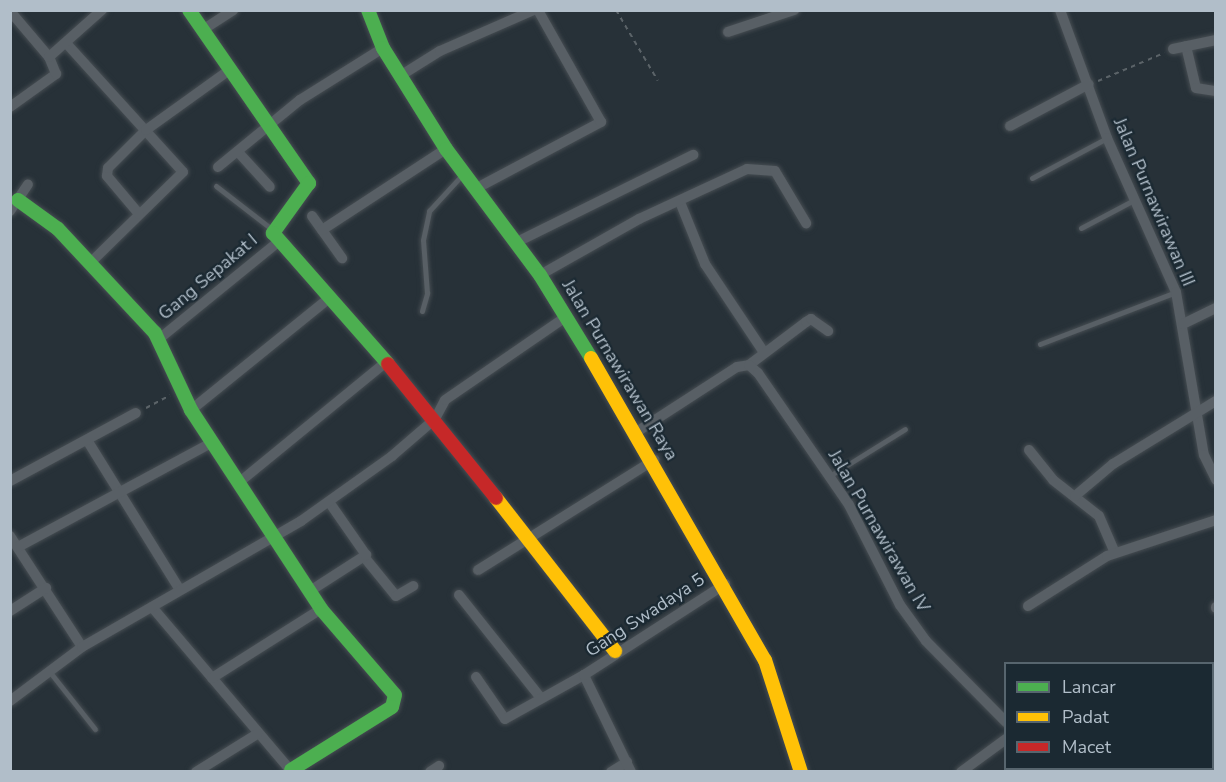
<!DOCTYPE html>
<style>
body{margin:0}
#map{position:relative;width:1226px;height:782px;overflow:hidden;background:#273138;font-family:"Nunito Sans",sans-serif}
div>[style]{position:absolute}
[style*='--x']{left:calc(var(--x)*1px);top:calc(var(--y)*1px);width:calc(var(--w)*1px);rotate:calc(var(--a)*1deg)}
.path>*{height:2px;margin-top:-1px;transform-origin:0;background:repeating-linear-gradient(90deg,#5b6368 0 4.5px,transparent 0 9px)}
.roads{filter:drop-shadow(0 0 2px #464d52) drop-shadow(0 0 2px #464d52)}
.lane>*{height:5px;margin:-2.5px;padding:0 2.5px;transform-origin:2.5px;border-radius:2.5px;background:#585f65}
.street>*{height:10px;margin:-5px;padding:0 5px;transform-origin:5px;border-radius:5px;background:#585f65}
.fast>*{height:14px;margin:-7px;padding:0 7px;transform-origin:7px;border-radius:7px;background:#4caf50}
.slow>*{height:14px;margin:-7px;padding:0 7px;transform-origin:7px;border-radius:7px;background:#ffc107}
.jam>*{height:14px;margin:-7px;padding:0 7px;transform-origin:7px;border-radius:7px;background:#c62828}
span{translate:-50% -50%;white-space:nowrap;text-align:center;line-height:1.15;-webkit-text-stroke:4.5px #1b2932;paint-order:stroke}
.street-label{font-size:18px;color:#b1bec9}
.frame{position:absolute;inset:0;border:12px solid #b1bec9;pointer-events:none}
.legend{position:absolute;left:1004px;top:662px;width:210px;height:108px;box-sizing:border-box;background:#1b2932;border:2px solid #57656e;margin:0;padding:8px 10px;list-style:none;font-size:18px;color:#b1bec9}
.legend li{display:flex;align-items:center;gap:12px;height:30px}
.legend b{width:30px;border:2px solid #57656e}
</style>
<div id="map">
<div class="path">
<div style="--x:616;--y:10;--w:82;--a:59.4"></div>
<div style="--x:1098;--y:81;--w:72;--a:-23"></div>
<div style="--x:146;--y:408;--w:27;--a:-28"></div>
</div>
<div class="roads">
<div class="lane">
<div style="--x:1032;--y:178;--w:85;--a:-28.1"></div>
<div style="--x:216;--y:186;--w:67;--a:37.7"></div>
<div style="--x:1081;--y:228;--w:62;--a:-27.8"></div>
<div style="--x:422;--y:311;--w:19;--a:-74"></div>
<div style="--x:427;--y:293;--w:53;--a:-94.3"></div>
<div style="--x:423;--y:240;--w:30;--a:-78"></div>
<div style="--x:429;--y:211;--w:49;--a:-47.5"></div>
<div style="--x:1040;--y:344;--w:146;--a:-20.9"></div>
<div style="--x:831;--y:475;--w:87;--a:-31.9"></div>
<div style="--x:49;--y:671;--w:74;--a:51.6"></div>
</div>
<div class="street">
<div style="--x:1060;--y:10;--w:136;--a:69.8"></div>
<div style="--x:1107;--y:138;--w:169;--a:65.9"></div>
<div style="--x:1176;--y:292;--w:165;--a:80.3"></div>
<div style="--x:1204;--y:455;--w:28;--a:64"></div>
<div style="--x:10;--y:11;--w:60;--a:49.7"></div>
<div style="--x:204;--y:29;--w:35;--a:-33"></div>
<div style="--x:728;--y:32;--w:70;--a:-18.4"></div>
<div style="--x:66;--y:43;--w:174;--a:47.8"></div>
<div style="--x:183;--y:172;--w:130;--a:135.6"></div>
<div style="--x:1186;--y:46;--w:43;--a:76.6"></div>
<div style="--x:1196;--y:88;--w:20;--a:9"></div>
<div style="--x:1173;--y:49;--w:44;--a:-11.8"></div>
<div style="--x:400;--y:76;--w:47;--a:-32"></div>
<div style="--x:440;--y:51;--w:103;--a:-23.6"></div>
<div style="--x:10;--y:107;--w:57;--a:-35.7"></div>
<div style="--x:56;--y:74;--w:18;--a:-112"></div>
<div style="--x:49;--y:57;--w:71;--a:-41.6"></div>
<div style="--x:1010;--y:126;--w:89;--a:-28"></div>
<div style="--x:238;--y:152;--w:47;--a:47.6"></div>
<div style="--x:218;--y:167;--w:106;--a:-39.3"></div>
<div style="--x:300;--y:100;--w:98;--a:-32.1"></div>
<div style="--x:475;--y:189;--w:143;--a:-28"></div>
<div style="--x:601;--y:122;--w:129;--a:-119.4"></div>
<div style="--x:680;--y:202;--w:67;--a:68"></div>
<div style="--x:705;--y:264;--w:105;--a:56.3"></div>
<div style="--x:10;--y:211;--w:32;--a:-56"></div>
<div style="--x:139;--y:214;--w:50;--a:-130.1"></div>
<div style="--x:107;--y:176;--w:8;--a:-83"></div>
<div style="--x:108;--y:168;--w:54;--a:-45"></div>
<div style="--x:146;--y:130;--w:101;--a:-35.7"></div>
<div style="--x:312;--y:216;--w:52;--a:54.5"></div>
<div style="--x:322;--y:230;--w:148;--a:-33.2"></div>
<div style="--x:515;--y:243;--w:199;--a:-26.3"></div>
<div style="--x:540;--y:275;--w:114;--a:-29.5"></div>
<div style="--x:639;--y:219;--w:119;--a:-24.8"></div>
<div style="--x:747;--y:169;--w:28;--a:4"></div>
<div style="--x:775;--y:171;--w:61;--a:59.2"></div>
<div style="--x:1183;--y:324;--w:37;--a:-26"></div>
<div style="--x:159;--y:339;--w:155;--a:-39.2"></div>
<div style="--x:749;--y:365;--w:71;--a:-37"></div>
<div style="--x:806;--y:322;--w:6;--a:-31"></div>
<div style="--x:811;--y:319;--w:21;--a:35"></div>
<div style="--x:191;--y:410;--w:176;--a:-39"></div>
<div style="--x:638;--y:431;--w:118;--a:-32.9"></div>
<div style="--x:737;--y:367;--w:12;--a:-9"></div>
<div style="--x:749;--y:365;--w:12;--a:42"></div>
<div style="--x:758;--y:373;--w:160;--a:55.4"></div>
<div style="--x:849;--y:505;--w:112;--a:63"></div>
<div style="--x:900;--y:605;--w:44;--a:54.2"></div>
<div style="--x:926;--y:641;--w:114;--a:45.4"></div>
<div style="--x:87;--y:440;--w:176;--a:58.2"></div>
<div style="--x:1029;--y:450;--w:38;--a:51"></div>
<div style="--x:1053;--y:480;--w:58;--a:38"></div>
<div style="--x:1099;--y:516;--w:40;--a:66.6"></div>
<div style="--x:242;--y:480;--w:186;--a:-39.3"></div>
<div style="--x:10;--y:481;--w:143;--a:-28.4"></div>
<div style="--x:1075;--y:496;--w:50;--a:-40.1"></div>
<div style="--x:1113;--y:464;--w:121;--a:-31.5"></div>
<div style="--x:10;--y:536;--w:132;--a:57"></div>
<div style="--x:18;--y:547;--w:219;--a:-28.3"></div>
<div style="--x:365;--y:558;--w:49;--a:50.8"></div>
<div style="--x:396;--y:596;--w:20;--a:-30"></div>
<div style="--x:478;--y:570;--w:208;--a:-32"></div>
<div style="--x:310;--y:591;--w:67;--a:-32.7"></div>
<div style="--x:366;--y:555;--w:65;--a:-124.9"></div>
<div style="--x:459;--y:595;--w:132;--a:51.5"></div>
<div style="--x:1028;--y:606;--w:93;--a:-32.3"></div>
<div style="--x:1107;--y:556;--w:115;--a:-18.3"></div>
<div style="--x:152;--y:607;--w:216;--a:49.7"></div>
<div style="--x:1216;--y:607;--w:1;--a:90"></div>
<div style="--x:10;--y:611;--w:43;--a:-32.6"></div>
<div style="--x:476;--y:677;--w:51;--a:55.4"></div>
<div style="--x:505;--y:719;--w:90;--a:-29.1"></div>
<div style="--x:212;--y:678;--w:129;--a:-32.3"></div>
<div style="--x:10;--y:701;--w:90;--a:-36.9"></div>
<div style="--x:82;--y:647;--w:253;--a:-29.9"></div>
<div style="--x:301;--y:521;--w:112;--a:-35.5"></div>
<div style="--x:392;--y:456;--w:57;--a:-40.7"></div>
<div style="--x:435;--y:419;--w:21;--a:-62"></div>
<div style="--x:445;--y:400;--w:148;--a:-34.5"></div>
<div style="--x:1054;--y:768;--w:5;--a:53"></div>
<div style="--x:1165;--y:768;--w:4;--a:63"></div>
<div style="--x:196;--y:772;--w:72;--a:-31.9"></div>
<div style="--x:430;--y:772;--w:11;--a:-34"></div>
<div style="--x:611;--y:772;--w:19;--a:-32"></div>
<div style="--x:631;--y:772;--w:108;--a:-115.9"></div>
<div style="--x:584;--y:675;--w:168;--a:-32.8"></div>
<div style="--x:961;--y:772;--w:56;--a:-36.3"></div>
<div style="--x:1085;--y:772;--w:8;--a:-30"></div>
</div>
<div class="fast">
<div style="--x:189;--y:10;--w:211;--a:55.3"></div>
<div style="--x:309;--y:183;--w:62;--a:125.8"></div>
<div style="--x:273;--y:233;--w:174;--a:48.7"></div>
<div style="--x:368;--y:10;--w:41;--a:68.5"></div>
<div style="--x:383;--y:48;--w:119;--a:58"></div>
<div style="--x:446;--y:149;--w:157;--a:53.3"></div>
<div style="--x:540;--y:275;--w:97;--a:58.4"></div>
<div style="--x:18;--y:200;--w:49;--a:35.9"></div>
<div style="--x:58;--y:229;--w:142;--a:47"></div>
<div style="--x:155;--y:333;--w:85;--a:64.9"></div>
<div style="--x:191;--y:410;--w:238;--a:56.8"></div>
<div style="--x:321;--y:609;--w:113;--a:49.3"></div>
<div style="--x:395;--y:695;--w:12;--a:104"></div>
<div style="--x:392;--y:707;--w:119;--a:148"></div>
</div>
<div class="slow">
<div style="--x:591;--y:358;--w:349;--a:60.1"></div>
<div style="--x:765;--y:660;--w:118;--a:72.2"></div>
<div style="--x:496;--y:498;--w:194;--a:52.1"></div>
</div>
<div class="jam">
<div style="--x:388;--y:364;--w:172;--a:51.1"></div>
</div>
</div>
<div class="street-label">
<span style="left:1154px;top:202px;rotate:67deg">Jalan Purnawirawan III</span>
<span style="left:208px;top:277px;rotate:-40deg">Gang Sepakat I</span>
<span style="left:620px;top:370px;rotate:59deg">Jalan Purnawirawan Raya</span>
<span style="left:879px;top:531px;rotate:60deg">Jalan Purnawirawan IV</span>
<span style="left:645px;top:615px;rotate:-33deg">Gang Swadaya 5</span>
</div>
<div class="frame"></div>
<ul class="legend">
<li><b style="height:8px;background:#4caf50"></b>Lancar</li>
<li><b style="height:8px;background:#ffc107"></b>Padat</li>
<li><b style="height:8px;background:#c62828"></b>Macet</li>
</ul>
</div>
